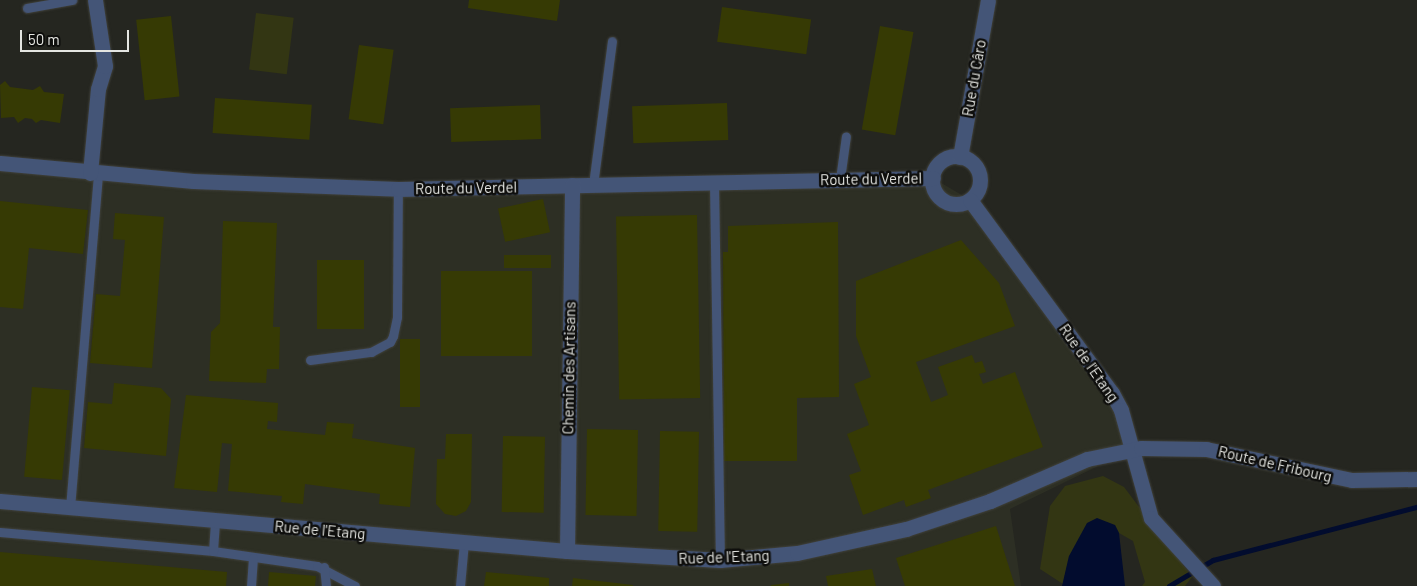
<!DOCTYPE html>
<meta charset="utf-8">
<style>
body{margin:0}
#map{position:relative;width:1417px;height:586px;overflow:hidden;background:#252620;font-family:Barlow,sans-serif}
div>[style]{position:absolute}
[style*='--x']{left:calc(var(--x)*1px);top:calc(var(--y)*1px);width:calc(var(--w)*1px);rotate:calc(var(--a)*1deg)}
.built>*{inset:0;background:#2d2f24}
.green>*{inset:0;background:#333613;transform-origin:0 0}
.water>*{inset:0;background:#020c2e}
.stream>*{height:4.5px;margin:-2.25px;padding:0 2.25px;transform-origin:2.25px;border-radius:2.25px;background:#020c2e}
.building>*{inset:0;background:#363a04;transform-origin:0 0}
.roads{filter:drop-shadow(0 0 1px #40413b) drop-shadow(0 0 1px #40413b)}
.service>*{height:9px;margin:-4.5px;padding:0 4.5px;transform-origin:4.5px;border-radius:4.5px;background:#457}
.minor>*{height:15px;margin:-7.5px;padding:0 7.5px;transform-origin:7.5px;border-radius:7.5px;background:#457}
.minor>.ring{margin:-7.5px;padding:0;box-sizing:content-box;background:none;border:15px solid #457;border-radius:50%}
span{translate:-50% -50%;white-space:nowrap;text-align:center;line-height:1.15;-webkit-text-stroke:5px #0e0e0c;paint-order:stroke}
.street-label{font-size:15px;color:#e4e5e1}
.scale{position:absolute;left:20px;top:30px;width:109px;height:22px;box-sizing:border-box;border:2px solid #e4e5e1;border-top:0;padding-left:6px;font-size:15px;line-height:18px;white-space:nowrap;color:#e4e5e1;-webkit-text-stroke:4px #0e0e0c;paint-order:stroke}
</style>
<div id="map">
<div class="built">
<div style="clip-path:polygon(0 163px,218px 183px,933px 178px,970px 200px,1100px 376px,1133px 449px,1010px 509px,1021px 586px,0 586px)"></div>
</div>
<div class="green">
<div style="left:256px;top:13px;width:38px;height:57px;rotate:7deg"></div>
<div style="clip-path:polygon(1103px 476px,1124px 487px,1192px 577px,1185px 586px,1142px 586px,1145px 582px,1133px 541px,1119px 533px,1115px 525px,1069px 556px,1063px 584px,1040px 569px,1050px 506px,1065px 486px)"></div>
</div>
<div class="water">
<div style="clip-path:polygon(1097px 518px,1115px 525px,1119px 533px,1125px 586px,1062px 586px,1069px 556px,1087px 523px)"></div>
</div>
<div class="stream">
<div style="--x:1169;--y:586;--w:51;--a:-30.6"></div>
<div style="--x:1213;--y:560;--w:211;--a:-14.6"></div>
</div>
<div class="building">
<div style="clip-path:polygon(469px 0,560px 0,557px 21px,468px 8px)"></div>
<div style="left:722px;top:7px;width:90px;height:35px;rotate:8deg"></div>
<div style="left:171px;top:16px;width:81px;height:35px;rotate:84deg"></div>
<div style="left:880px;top:26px;width:34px;height:105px;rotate:10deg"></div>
<div style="left:359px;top:45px;width:35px;height:75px;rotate:8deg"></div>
<div style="clip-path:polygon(5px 81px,10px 87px,33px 90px,40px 86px,44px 92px,64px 94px,60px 123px,41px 120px,36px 123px,32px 119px,25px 118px,18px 123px,14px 117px,1px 118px,0 85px)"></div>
<div style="left:215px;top:98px;width:97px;height:35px;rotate:4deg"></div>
<div style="left:727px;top:103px;width:37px;height:95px;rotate:88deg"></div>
<div style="left:540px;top:105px;width:34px;height:90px;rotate:88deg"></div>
<div style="left:543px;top:199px;width:34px;height:46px;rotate:78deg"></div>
<div style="clip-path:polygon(0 201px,88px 210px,83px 254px,29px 248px,23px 309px,0 307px)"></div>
<div style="clip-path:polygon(115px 213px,164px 217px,152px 368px,90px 363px,96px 294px,120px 296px,125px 240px,113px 239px)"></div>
<div style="left:697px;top:215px;width:183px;height:81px;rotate:89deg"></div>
<div style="clip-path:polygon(223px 221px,277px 223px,273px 327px,280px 327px,279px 369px,267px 369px,266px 383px,209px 381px,211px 332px,220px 323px)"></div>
<div style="clip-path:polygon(838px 222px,839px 397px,797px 398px,797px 461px,724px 461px,723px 252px,728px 252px,728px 226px)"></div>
<div style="clip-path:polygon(961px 240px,999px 283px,1015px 326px,916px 362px,931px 402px,948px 395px,938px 367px,972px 355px,975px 363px,982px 361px,986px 372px,979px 374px,983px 384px,1015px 372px,1043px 447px,928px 490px,931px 498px,906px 507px,904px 500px,863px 515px,849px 475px,861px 471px,847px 434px,869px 425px,854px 384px,871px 377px,856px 336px,856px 281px)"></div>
<div style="left:504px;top:255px;width:47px;height:13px"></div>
<div style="left:317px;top:260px;width:47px;height:69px"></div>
<div style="left:441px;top:271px;width:91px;height:85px"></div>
<div style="left:400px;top:339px;width:20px;height:68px"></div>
<div style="clip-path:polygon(114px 383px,161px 388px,171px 399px,166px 456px,84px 448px,88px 402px,112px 404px)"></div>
<div style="left:32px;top:387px;width:38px;height:90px;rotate:5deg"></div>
<div style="clip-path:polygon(186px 395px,278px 403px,277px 422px,268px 421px,267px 429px,325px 435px,327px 422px,354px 424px,352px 438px,415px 448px,410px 507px,379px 504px,380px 494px,305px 484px,303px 504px,281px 502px,282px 496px,228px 491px,232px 444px,222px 443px,217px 492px,174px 488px)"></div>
<div style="left:587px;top:429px;width:51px;height:86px;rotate:1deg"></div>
<div style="left:660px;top:431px;width:39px;height:100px;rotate:1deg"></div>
<div style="clip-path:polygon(446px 434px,472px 434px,471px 502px,466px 511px,456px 516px,445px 514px,436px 504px,437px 459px,445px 459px)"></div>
<div style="left:503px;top:436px;width:42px;height:76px;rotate:1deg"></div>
<div style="clip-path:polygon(996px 526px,1015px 586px,905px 586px,896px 558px)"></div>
<div style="clip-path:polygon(0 552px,227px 572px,226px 586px,0 586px)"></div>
<div style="clip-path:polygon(872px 569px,876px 586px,828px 586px,826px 576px)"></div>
<div style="clip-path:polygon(269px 572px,316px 576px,315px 586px,268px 586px)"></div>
<div style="clip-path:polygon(486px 572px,549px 578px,549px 586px,484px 586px)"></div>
<div style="clip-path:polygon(573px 578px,633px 585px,633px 586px,572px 586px)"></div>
<div style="clip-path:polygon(789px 583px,789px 586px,771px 586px,771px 585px)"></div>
</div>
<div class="roads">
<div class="service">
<div style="--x:27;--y:8;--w:46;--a:-10.1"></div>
<div style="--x:840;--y:179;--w:43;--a:-82.1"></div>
<div style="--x:714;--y:182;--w:378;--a:89.1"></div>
<div style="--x:593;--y:185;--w:145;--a:-82.5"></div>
<div style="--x:310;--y:360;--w:62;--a:-7.5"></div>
<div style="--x:371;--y:352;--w:21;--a:-28"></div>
<div style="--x:390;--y:342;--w:7;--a:-63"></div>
<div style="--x:393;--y:336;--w:19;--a:-78"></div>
<div style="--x:397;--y:317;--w:128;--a:-89.6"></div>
<div style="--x:70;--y:508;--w:335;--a:-85.2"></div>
<div style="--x:0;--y:532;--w:214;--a:5.1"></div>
<div style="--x:213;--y:551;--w:105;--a:8.2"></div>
<div style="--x:317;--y:566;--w:43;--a:27.8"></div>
<div style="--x:213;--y:551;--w:31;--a:-86"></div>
<div style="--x:324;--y:567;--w:19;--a:84"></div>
<div style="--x:251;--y:586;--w:28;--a:-86"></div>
<div style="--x:460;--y:586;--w:44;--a:-84.8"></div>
</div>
<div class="minor">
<div class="ring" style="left:932px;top:156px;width:33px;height:33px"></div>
<div style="--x:960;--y:157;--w:159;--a:-79.9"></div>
<div style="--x:0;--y:163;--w:194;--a:5.3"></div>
<div style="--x:193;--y:181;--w:205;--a:2.2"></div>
<div style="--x:398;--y:189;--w:535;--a:-1.18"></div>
<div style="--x:90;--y:173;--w:84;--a:-84.6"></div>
<div style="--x:98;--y:89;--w:24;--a:-73"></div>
<div style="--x:105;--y:66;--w:67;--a:-98.6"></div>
<div style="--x:970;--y:200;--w:240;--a:53.7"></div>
<div style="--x:1112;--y:393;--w:19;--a:62"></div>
<div style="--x:1121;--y:410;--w:112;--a:74.5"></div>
<div style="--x:1151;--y:518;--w:92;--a:47.6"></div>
<div style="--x:0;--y:501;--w:569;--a:5.04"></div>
<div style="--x:567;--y:551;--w:153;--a:3.4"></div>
<div style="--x:720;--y:560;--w:77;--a:-5.2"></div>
<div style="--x:797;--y:553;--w:112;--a:-12.4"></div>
<div style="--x:906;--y:529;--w:89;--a:-18.4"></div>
<div style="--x:990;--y:501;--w:106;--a:-23.4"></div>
<div style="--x:1087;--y:459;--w:55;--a:-11.5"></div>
<div style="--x:1141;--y:448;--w:65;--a:0.9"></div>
<div style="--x:1206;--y:449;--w:149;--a:12"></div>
<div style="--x:1352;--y:480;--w:65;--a:-0.9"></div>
<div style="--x:567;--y:551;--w:366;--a:-89.2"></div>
</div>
</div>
<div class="street-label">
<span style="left:974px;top:78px;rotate:-80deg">Rue du Câro</span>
<span style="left:871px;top:179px;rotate:-1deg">Route du Verdel</span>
<span style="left:466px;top:188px;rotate:-1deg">Route du Verdel</span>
<span style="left:1089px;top:363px;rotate:55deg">Rue de l'Etang</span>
<span style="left:569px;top:368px;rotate:-89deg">Chemin des Artisans</span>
<span style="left:1275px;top:464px;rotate:13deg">Route de Fribourg</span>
<span style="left:320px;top:530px;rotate:5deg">Rue de l'Etang</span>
<span style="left:724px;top:557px;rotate:-2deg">Rue de l'Etang</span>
</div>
<div class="scale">50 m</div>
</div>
